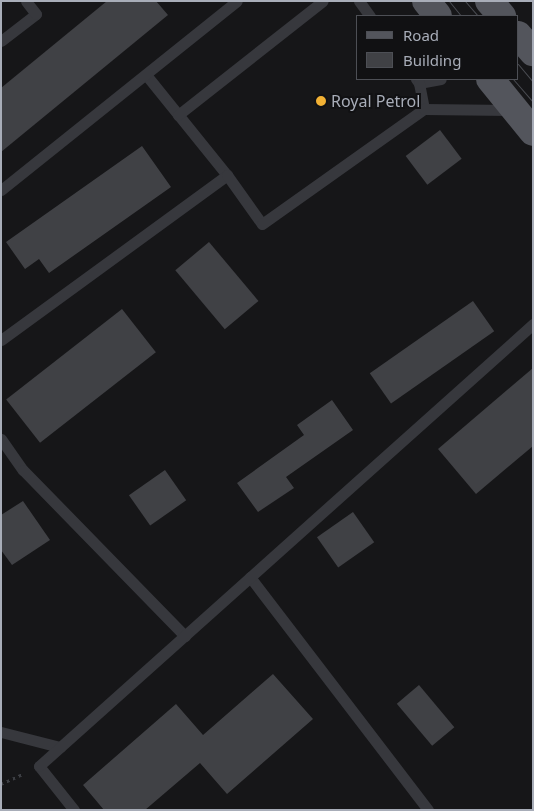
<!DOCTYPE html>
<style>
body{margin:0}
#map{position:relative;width:534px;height:811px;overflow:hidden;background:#161618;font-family:"Noto Sans",sans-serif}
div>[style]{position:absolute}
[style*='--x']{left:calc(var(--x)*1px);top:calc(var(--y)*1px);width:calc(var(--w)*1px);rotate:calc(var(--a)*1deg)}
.building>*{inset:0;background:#404145;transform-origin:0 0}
.path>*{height:3px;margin-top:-1.5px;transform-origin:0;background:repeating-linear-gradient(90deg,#3d3f44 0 2.5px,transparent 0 6.5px)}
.service>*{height:11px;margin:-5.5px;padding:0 5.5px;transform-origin:5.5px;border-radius:5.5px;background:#37383d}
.primary>*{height:28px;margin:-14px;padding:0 14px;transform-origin:14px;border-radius:14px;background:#53555c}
.tram>*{height:1px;margin:-0.5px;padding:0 0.5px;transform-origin:0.5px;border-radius:0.5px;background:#4a4c52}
.dots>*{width:14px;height:14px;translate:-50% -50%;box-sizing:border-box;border:2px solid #111113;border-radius:50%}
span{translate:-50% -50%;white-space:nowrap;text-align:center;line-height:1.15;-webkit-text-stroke:4px #111113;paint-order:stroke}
.poi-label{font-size:16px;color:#a8adb8}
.left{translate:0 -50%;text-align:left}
.frame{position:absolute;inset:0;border:2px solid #a8adb8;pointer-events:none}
.legend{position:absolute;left:356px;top:15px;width:162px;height:65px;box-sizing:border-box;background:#111113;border:1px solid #4d4f55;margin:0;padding:6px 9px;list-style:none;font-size:15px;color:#a8adb8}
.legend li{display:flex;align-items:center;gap:10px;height:25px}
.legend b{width:25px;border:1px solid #4d4f55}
</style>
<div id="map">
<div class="building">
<div style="clip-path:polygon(107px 1px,156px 1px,168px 15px,1px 152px,1px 88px)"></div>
<div style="left:440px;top:130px;width:36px;height:43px;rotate:53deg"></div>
<div style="clip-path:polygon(142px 146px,171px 187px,49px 273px,39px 259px,25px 269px,6px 242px)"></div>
<div style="left:209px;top:242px;width:77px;height:44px;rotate:50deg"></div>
<div style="left:473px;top:301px;width:37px;height:126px;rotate:55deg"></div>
<div style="left:122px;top:309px;width:55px;height:147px;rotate:52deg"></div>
<div style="clip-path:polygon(533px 368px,533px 446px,476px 494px,438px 449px)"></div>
<div style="clip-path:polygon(332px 400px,353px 430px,286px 477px,294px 488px,258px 512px,237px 483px,304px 435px,297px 425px)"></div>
<div style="left:165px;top:470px;width:37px;height:44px;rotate:55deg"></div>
<div style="clip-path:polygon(23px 501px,50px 540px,12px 565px,1px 550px,1px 515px)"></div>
<div style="left:353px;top:512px;width:37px;height:44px;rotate:55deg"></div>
<div style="clip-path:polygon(273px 674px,313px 719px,227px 794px,200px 763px,145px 810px,104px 810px,83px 785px,176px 704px,203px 735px)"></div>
<div style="left:419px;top:685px;width:55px;height:29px;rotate:50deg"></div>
</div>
<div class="path">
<div style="--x:1;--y:784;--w:23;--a:-25"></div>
</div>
<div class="service">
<div style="--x:359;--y:1;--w:19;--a:54"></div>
<div style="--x:1;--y:41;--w:44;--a:-37.6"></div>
<div style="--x:36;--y:14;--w:16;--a:-128"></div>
<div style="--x:147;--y:76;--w:127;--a:51.1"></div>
<div style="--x:416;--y:79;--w:5;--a:53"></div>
<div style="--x:419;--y:83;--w:22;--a:-10"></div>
<div style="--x:419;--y:83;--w:26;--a:79"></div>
<div style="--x:178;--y:115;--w:184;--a:-38.2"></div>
<div style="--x:1;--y:190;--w:302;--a:-38.7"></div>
<div style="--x:1;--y:340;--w:280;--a:-36.1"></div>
<div style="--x:227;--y:175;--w:60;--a:54.5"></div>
<div style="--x:262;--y:224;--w:199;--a:-35.4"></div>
<div style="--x:424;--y:109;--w:88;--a:0.7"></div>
<div style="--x:1;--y:439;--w:38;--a:55"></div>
<div style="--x:23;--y:470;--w:232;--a:45.7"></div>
<div style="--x:250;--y:577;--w:293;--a:52.6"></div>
<div style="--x:1;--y:732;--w:61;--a:14.3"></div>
<div style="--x:74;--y:810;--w:56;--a:-128.5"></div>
<div style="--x:39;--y:766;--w:663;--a:-41.82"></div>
</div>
<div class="primary">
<div style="--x:426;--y:1;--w:19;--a:51"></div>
<div style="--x:489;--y:1;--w:20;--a:49"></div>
<div style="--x:518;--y:35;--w:23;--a:49"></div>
<div style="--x:490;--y:79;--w:68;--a:50.9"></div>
</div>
<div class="tram">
<div style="--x:449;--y:1;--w:19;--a:51"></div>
<div style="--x:465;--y:1;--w:20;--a:49"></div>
<div style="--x:518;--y:64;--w:23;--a:50"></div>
<div style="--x:513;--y:79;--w:30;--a:49"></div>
</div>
<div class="dots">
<div style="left:321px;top:101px;background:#f2b134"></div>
</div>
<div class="poi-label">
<span class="left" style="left:331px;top:101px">Royal Petrol</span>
</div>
<div class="frame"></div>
<ul class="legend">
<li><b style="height:6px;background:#53555c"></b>Road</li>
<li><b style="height:14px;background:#404145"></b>Building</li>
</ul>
</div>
